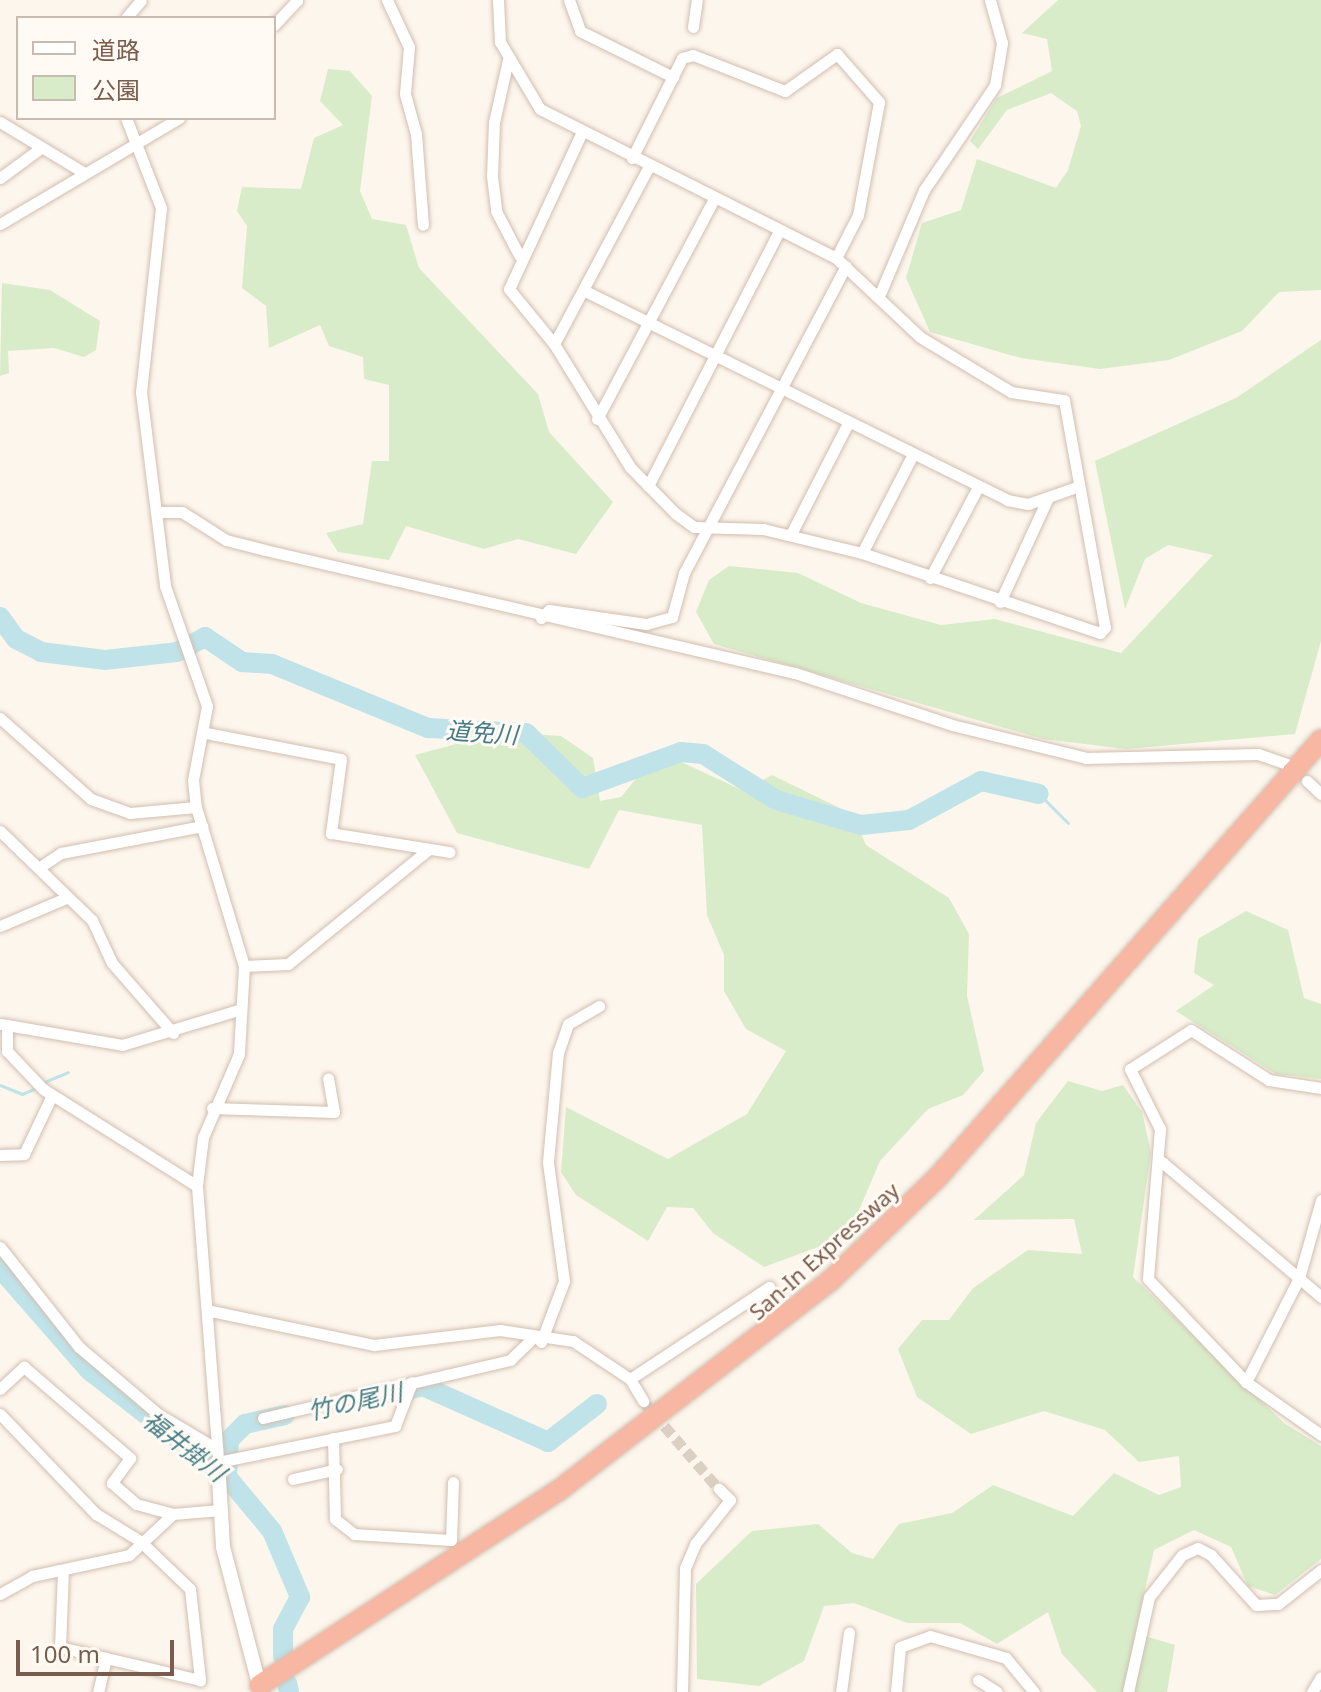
<!DOCTYPE html>
<meta charset="utf-8">
<style>
body{margin:0}
#map{position:relative;width:1321px;height:1692px;overflow:hidden;background:#fdf6ec;font-family:"Noto Sans","Noto Sans JP",sans-serif}
div>[style]{position:absolute}
[style*='--x']{left:calc(var(--x)*1px);top:calc(var(--y)*1px);width:calc(var(--w)*1px);rotate:calc(var(--a)*1deg)}
.green>*{inset:0;background:#d8ecc9}
.stream>*{height:3px;margin:-1.5px;padding:0 1.5px;transform-origin:1.5px;border-radius:1.5px;background:#bfe3e8}
.river>*{height:20px;margin:-10px;padding:0 10px;transform-origin:10px;border-radius:10px;background:#bfe3e8}
.minor-tunnel>*{height:11px;margin-top:-5.5px;transform-origin:0;background:repeating-linear-gradient(90deg,#dcd0c4 0 11px,transparent 0 16.5px)}
.roads{filter:drop-shadow(0 0 2px #d1beb0) drop-shadow(0 0 2px #d1beb0)}
.minor>*{height:11px;margin:-5.5px;padding:0 5.5px;transform-origin:5.5px;border-radius:5.5px;background:#fff}
.tertiary>*{height:14px;margin:-7px;padding:0 7px;transform-origin:7px;border-radius:7px;background:#fff}
.motorway>*{height:20px;margin:-10px;padding:0 10px;transform-origin:10px;border-radius:10px;background:#f7b7a3}
span{translate:-50% -50%;white-space:nowrap;text-align:center;line-height:1.15;-webkit-text-stroke:6px #fffaf3;paint-order:stroke}
.street-label{font-size:22px;color:#7a5c4d}
.water-label{font-size:24px;color:#437c86;font-style:italic}
.legend{position:absolute;left:16px;top:16px;width:260px;height:104px;box-sizing:border-box;background:#fffaf3;border:2px solid #cabbb1;margin:0;padding:10px 14px;list-style:none;font-size:24px;color:#7a5c4d}
.legend li{display:flex;align-items:center;gap:16px;height:40px}
.legend b{width:40px;border:2px solid #cabbb1}
.scale{position:absolute;left:16px;top:1640px;width:158px;height:36px;box-sizing:border-box;border:4px solid #7a5c4d;border-top:0;padding-left:10px;font-size:24px;line-height:28px;white-space:nowrap;color:#7a5c4d;-webkit-text-stroke:6px #fffaf3;paint-order:stroke}
</style>
<div id="map">
<div class="green">
<div style="clip-path:polygon(1058px 0,1321px 0,1321px 290px,1279px 292px,1242px 331px,1169px 360px,1100px 369px,1021px 358px,930px 332px,906px 278px,922px 223px,961px 210px,977px 159px,1056px 188px,1068px 170px,1081px 126px,1077px 111px,1051px 93px,1007px 110px,978px 149px,970px 141px,997px 98px,1052px 71px,1047px 39px,1022px 33px)"></div>
<div style="clip-path:polygon(328px 69px,350px 71px,372px 96px,360px 191px,372px 219px,406px 225px,419px 268px,538px 394px,549px 432px,613px 502px,576px 554px,518px 539px,484px 549px,406px 526px,389px 560px,338px 552px,326px 533px,363px 524px,372px 461px,389px 461px,389px 385px,364px 379px,363px 357px,329px 346px,320px 325px,269px 348px,266px 306px,242px 288px,247px 226px,237px 211px,242px 187px,301px 189px,314px 138px,343px 125px,320px 101px)"></div>
<div style="clip-path:polygon(2px 283px,50px 290px,100px 321px,96px 350px,84px 357px,54px 348px,8px 351px,9px 373px,0 376px)"></div>
<div style="clip-path:polygon(1321px 340px,1321px 641px,1295px 734px,1126px 749px,1043px 739px,714px 644px,696px 612px,709px 580px,729px 566px,798px 573px,861px 603px,941px 625px,995px 619px,1121px 653px,1213px 555px,1168px 545px,1145px 559px,1125px 609px,1095px 461px,1236px 398px)"></div>
<div style="clip-path:polygon(501px 732px,561px 736px,593px 758px,600px 801px,621px 797px,644px 769px,677px 760px,744px 791px,772px 775px,852px 814px,866px 845px,949px 898px,969px 934px,967px 996px,984px 1071px,963px 1095px,928px 1109px,880px 1161px,848px 1236px,764px 1267px,713px 1233px,693px 1208px,667px 1207px,648px 1241px,576px 1195px,561px 1172px,566px 1107px,668px 1159px,747px 1114px,786px 1051px,746px 1029px,724px 991px,724px 955px,707px 915px,702px 825px,619px 810px,589px 869px,457px 833px,415px 755px)"></div>
<div style="clip-path:polygon(1246px 911px,1288px 930px,1304px 998px,1321px 1004px,1321px 1079px,1276px 1074px,1176px 1011px,1214px 985px,1194px 973px,1198px 939px)"></div>
<div style="clip-path:polygon(1068px 1081px,1102px 1091px,1123px 1085px,1142px 1112px,1151px 1152px,1133px 1277px,1284px 1423px,1321px 1446px,1321px 1559px,1275px 1595px,1248px 1586px,1231px 1547px,1194px 1530px,1154px 1550px,1135px 1633px,1175px 1645px,1167px 1692px,1097px 1692px,1062px 1654px,1048px 1612px,997px 1644px,960px 1623px,907px 1623px,854px 1603px,824px 1606px,804px 1661px,759px 1686px,697px 1679px,696px 1584px,752px 1531px,818px 1524px,852px 1553px,873px 1559px,899px 1524px,952px 1513px,993px 1485px,1073px 1516px,1114px 1473px,1159px 1495px,1181px 1487px,1179px 1456px,1139px 1462px,1105px 1430px,1044px 1411px,971px 1434px,917px 1397px,898px 1349px,922px 1320px,949px 1320px,973px 1288px,1028px 1250px,1082px 1254px,1074px 1219px,974px 1220px,1024px 1175px,1036px 1123px)"></div>
</div>
<div class="stream">
<div style="--x:1039;--y:794;--w:41;--a:45"></div>
<div style="--x:42;--y:1083;--w:28;--a:-23"></div>
<div style="--x:0;--y:1085;--w:24;--a:22"></div>
<div style="--x:22;--y:1094;--w:15;--a:-23"></div>
</div>
<div class="river">
<div style="--x:0;--y:617;--w:27;--a:54"></div>
<div style="--x:16;--y:639;--w:28;--a:27"></div>
<div style="--x:41;--y:652;--w:64;--a:7.1"></div>
<div style="--x:105;--y:660;--w:72;--a:-6.3"></div>
<div style="--x:177;--y:652;--w:32;--a:-28"></div>
<div style="--x:205;--y:637;--w:45;--a:34"></div>
<div style="--x:242;--y:662;--w:30;--a:4"></div>
<div style="--x:272;--y:664;--w:169;--a:22.3"></div>
<div style="--x:428;--y:728;--w:98;--a:2.9"></div>
<div style="--x:526;--y:733;--w:78;--a:44.5"></div>
<div style="--x:582;--y:788;--w:105;--a:-20"></div>
<div style="--x:681;--y:752;--w:22;--a:5"></div>
<div style="--x:703;--y:754;--w:86;--a:32.2"></div>
<div style="--x:776;--y:800;--w:89;--a:16.4"></div>
<div style="--x:861;--y:825;--w:48;--a:-5.9"></div>
<div style="--x:909;--y:820;--w:82;--a:-28.4"></div>
<div style="--x:981;--y:781;--w:59;--a:12.6"></div>
<div style="--x:0;--y:1268;--w:135;--a:48.9"></div>
<div style="--x:89;--y:1370;--w:175;--a:37.8"></div>
<div style="--x:227;--y:1477;--w:70;--a:50.2"></div>
<div style="--x:272;--y:1531;--w:72;--a:67"></div>
<div style="--x:300;--y:1597;--w:36;--a:118"></div>
<div style="--x:283;--y:1629;--w:27;--a:90"></div>
<div style="--x:391;--y:1393;--w:33;--a:-12"></div>
<div style="--x:423;--y:1386;--w:137;--a:24.1"></div>
<div style="--x:548;--y:1442;--w:62;--a:-37.8"></div>
<div style="--x:227;--y:1477;--w:37;--a:-87"></div>
<div style="--x:229;--y:1440;--w:23;--a:-45"></div>
<div style="--x:245;--y:1424;--w:41;--a:-12.7"></div>
<div style="--x:287;--y:1683;--w:9;--a:77"></div>
</div>
<div class="minor-tunnel">
<div style="--x:643;--y:1401;--w:116;--a:49.2"></div>
</div>
<div class="roads">
<div class="minor">
<div style="--x:387;--y:0;--w:52;--a:64.9"></div>
<div style="--x:409;--y:47;--w:47;--a:94.9"></div>
<div style="--x:405;--y:94;--w:41;--a:74.6"></div>
<div style="--x:416;--y:134;--w:91;--a:85.6"></div>
<div style="--x:498;--y:0;--w:42;--a:87.3"></div>
<div style="--x:500;--y:42;--w:78;--a:59.2"></div>
<div style="--x:540;--y:109;--w:331;--a:26.7"></div>
<div style="--x:836;--y:258;--w:115;--a:43.2"></div>
<div style="--x:920;--y:337;--w:106;--a:31.1"></div>
<div style="--x:1011;--y:392;--w:54;--a:8.6"></div>
<div style="--x:1064;--y:400;--w:231;--a:79.8"></div>
<div style="--x:1105;--y:627;--w:8;--a:130"></div>
<div style="--x:1100;--y:633;--w:251;--a:-161.4"></div>
<div style="--x:862;--y:553;--w:102;--a:-166.4"></div>
<div style="--x:763;--y:529;--w:69;--a:-178.3"></div>
<div style="--x:694;--y:527;--w:22;--a:-144"></div>
<div style="--x:676;--y:514;--w:66;--a:-134.4"></div>
<div style="--x:630;--y:467;--w:145;--a:-121.7"></div>
<div style="--x:554;--y:344;--w:71;--a:-129.3"></div>
<div style="--x:509;--y:289;--w:171;--a:-65.1"></div>
<div style="--x:569;--y:0;--w:33;--a:70"></div>
<div style="--x:580;--y:31;--w:104;--a:26.3"></div>
<div style="--x:126;--y:18;--w:23;--a:-50"></div>
<div style="--x:274;--y:25;--w:34;--a:-47"></div>
<div style="--x:693;--y:27;--w:27;--a:-82"></div>
<div style="--x:508;--y:60;--w:64;--a:102.7"></div>
<div style="--x:494;--y:122;--w:54;--a:92.1"></div>
<div style="--x:492;--y:176;--w:35;--a:83"></div>
<div style="--x:496;--y:211;--w:50;--a:62.4"></div>
<div style="--x:126;--y:118;--w:97;--a:68.7"></div>
<div style="--x:161;--y:208;--w:185;--a:96.2"></div>
<div style="--x:141;--y:392;--w:195;--a:82.9"></div>
<div style="--x:165;--y:586;--w:127;--a:70.7"></div>
<div style="--x:207;--y:706;--w:75;--a:100.7"></div>
<div style="--x:193;--y:780;--w:27;--a:84"></div>
<div style="--x:196;--y:807;--w:166;--a:73.2"></div>
<div style="--x:244;--y:966;--w:88;--a:93.3"></div>
<div style="--x:239;--y:1054;--w:90;--a:113.4"></div>
<div style="--x:203;--y:1137;--w:49;--a:97"></div>
<div style="--x:197;--y:1186;--w:277;--a:85.6"></div>
<div style="--x:218;--y:1462;--w:181;--a:-11.5"></div>
<div style="--x:395;--y:1426;--w:47;--a:-68.9"></div>
<div style="--x:0;--y:122;--w:97;--a:31.1"></div>
<div style="--x:632;--y:158;--w:112;--a:-63.4"></div>
<div style="--x:682;--y:58;--w:11;--a:-15"></div>
<div style="--x:693;--y:55;--w:99;--a:21.4"></div>
<div style="--x:785;--y:91;--w:64;--a:-35.4"></div>
<div style="--x:837;--y:54;--w:64;--a:48.8"></div>
<div style="--x:879;--y:102;--w:115;--a:100.5"></div>
<div style="--x:858;--y:215;--w:48;--a:117.1"></div>
<div style="--x:0;--y:178;--w:47;--a:-36.4"></div>
<div style="--x:0;--y:224;--w:208;--a:-30.6"></div>
<div style="--x:585;--y:291;--w:471;--a:26.3"></div>
<div style="--x:1007;--y:500;--w:21;--a:11"></div>
<div style="--x:1028;--y:504;--w:54;--a:-19.4"></div>
<div style="--x:879;--y:296;--w:115;--a:-67"></div>
<div style="--x:924;--y:190;--w:127;--a:-55.9"></div>
<div style="--x:995;--y:85;--w:43;--a:-80.5"></div>
<div style="--x:1002;--y:43;--w:45;--a:-105.6"></div>
<div style="--x:554;--y:344;--w:202;--a:-61.9"></div>
<div style="--x:597;--y:419;--w:249;--a:-62"></div>
<div style="--x:648;--y:486;--w:287;--a:-62.8"></div>
<div style="--x:159;--y:512;--w:23;--a:0"></div>
<div style="--x:182;--y:512;--w:52;--a:32.5"></div>
<div style="--x:226;--y:540;--w:40;--a:14.4"></div>
<div style="--x:265;--y:550;--w:544;--a:13.07"></div>
<div style="--x:795;--y:673;--w:165;--a:18.3"></div>
<div style="--x:952;--y:725;--w:138;--a:13.8"></div>
<div style="--x:1086;--y:758;--w:172;--a:-1.3"></div>
<div style="--x:1258;--y:754;--w:31;--a:19"></div>
<div style="--x:791;--y:534;--w:125;--a:-62.8"></div>
<div style="--x:862;--y:553;--w:111;--a:-62.7"></div>
<div style="--x:930;--y:578;--w:103;--a:-62.2"></div>
<div style="--x:1000;--y:602;--w:112;--a:-65.3"></div>
<div style="--x:541;--y:618;--w:11;--a:-45"></div>
<div style="--x:549;--y:610;--w:98;--a:8.2"></div>
<div style="--x:646;--y:624;--w:27;--a:-15"></div>
<div style="--x:672;--y:617;--w:46;--a:-74.7"></div>
<div style="--x:684;--y:573;--w:347;--a:-62.2"></div>
<div style="--x:0;--y:718;--w:122;--a:41.7"></div>
<div style="--x:91;--y:799;--w:41;--a:19.7"></div>
<div style="--x:130;--y:813;--w:66;--a:-5.2"></div>
<div style="--x:206;--y:733;--w:137;--a:10.9"></div>
<div style="--x:341;--y:759;--w:75;--a:97.7"></div>
<div style="--x:331;--y:833;--w:120;--a:9.1"></div>
<div style="--x:1307;--y:781;--w:19;--a:43"></div>
<div style="--x:0;--y:831;--w:128;--a:44.1"></div>
<div style="--x:92;--y:920;--w:47;--a:65.1"></div>
<div style="--x:112;--y:963;--w:93;--a:48.9"></div>
<div style="--x:43;--y:865;--w:22;--a:-34"></div>
<div style="--x:61;--y:853;--w:144;--a:-10.8"></div>
<div style="--x:0;--y:926;--w:72;--a:-23"></div>
<div style="--x:244;--y:966;--w:44;--a:-2.6"></div>
<div style="--x:288;--y:964;--w:182;--a:-39.2"></div>
<div style="--x:1;--y:1024;--w:123;--a:9.8"></div>
<div style="--x:122;--y:1045;--w:124;--a:-16.8"></div>
<div style="--x:7;--y:1026;--w:25;--a:90"></div>
<div style="--x:7;--y:1051;--w:52;--a:46.5"></div>
<div style="--x:43;--y:1089;--w:182;--a:32.2"></div>
<div style="--x:1321;--y:1088;--w:53;--a:-171.3"></div>
<div style="--x:1269;--y:1080;--w:93;--a:-147.3"></div>
<div style="--x:1191;--y:1030;--w:72;--a:147.4"></div>
<div style="--x:1130;--y:1069;--w:67;--a:63.4"></div>
<div style="--x:1160;--y:1129;--w:150;--a:94.6"></div>
<div style="--x:1148;--y:1279;--w:142;--a:46.4"></div>
<div style="--x:1246;--y:1382;--w:92;--a:35.2"></div>
<div style="--x:212;--y:1108;--w:122;--a:1.9"></div>
<div style="--x:334;--y:1112;--w:34;--a:-100"></div>
<div style="--x:0;--y:1155;--w:24;--a:-2"></div>
<div style="--x:24;--y:1154;--w:65;--a:-64.6"></div>
<div style="--x:1162;--y:1162;--w:209;--a:40.3"></div>
<div style="--x:0;--y:1247;--w:127;--a:51.7"></div>
<div style="--x:79;--y:1347;--w:104;--a:40.3"></div>
<div style="--x:158;--y:1414;--w:69;--a:30.7"></div>
<div style="--x:211;--y:1311;--w:167;--a:11.8"></div>
<div style="--x:374;--y:1345;--w:127;--a:-6.8"></div>
<div style="--x:500;--y:1330;--w:74;--a:8.6"></div>
<div style="--x:573;--y:1341;--w:69;--a:33.7"></div>
<div style="--x:630;--y:1379;--w:167;--a:-33.5"></div>
<div style="--x:541;--y:1342;--w:65;--a:-69.3"></div>
<div style="--x:564;--y:1281;--w:120;--a:-97.7"></div>
<div style="--x:548;--y:1162;--w:109;--a:-84.8"></div>
<div style="--x:558;--y:1053;--w:31;--a:-71"></div>
<div style="--x:568;--y:1024;--w:36;--a:-30"></div>
<div style="--x:630;--y:1379;--w:26;--a:59"></div>
<div style="--x:1246;--y:1382;--w:117;--a:-63"></div>
<div style="--x:1299;--y:1278;--w:81;--a:-74.2"></div>
<div style="--x:0;--y:1389;--w:33;--a:-43"></div>
<div style="--x:24;--y:1367;--w:140;--a:40.6"></div>
<div style="--x:130;--y:1458;--w:31;--a:126"></div>
<div style="--x:112;--y:1483;--w:32;--a:41"></div>
<div style="--x:136;--y:1504;--w:38;--a:15"></div>
<div style="--x:0;--y:1414;--w:139;--a:46.2"></div>
<div style="--x:96;--y:1514;--w:52;--a:31.5"></div>
<div style="--x:140;--y:1541;--w:69;--a:43.8"></div>
<div style="--x:190;--y:1589;--w:92;--a:83.7"></div>
<div style="--x:200;--y:1680;--w:97;--a:-166.8"></div>
<div style="--x:106;--y:1658;--w:35;--a:103"></div>
<div style="--x:263;--y:1418;--w:254;--a:-13.2"></div>
<div style="--x:510;--y:1360;--w:29;--a:-44"></div>
<div style="--x:333;--y:1438;--w:81;--a:88.6"></div>
<div style="--x:335;--y:1519;--w:24;--a:38"></div>
<div style="--x:354;--y:1534;--w:97;--a:3.5"></div>
<div style="--x:451;--y:1540;--w:58;--a:-88"></div>
<div style="--x:293;--y:1479;--w:45;--a:-12.8"></div>
<div style="--x:63;--y:1570;--w:77;--a:92.2"></div>
<div style="--x:60;--y:1647;--w:47;--a:13.4"></div>
<div style="--x:0;--y:1594;--w:37;--a:-29"></div>
<div style="--x:32;--y:1576;--w:99;--a:-12.2"></div>
<div style="--x:129;--y:1555;--w:60;--a:-43"></div>
<div style="--x:173;--y:1514;--w:47;--a:-4.9"></div>
<div style="--x:978;--y:1680;--w:22;--a:32"></div>
<div style="--x:682;--y:1692;--w:124;--a:-88.6"></div>
<div style="--x:685;--y:1568;--w:26;--a:-67"></div>
<div style="--x:695;--y:1544;--w:56;--a:-51.5"></div>
<div style="--x:730;--y:1500;--w:16;--a:-135"></div>
<div style="--x:841;--y:1692;--w:60;--a:-82.3"></div>
<div style="--x:896;--y:1692;--w:45;--a:-84.9"></div>
<div style="--x:900;--y:1647;--w:32;--a:-20"></div>
<div style="--x:930;--y:1636;--w:79;--a:16.1"></div>
<div style="--x:1006;--y:1658;--w:44;--a:50.5"></div>
<div style="--x:1128;--y:1692;--w:97;--a:-77.5"></div>
<div style="--x:1149;--y:1597;--w:53;--a:-51.8"></div>
<div style="--x:1182;--y:1555;--w:17;--a:-24"></div>
<div style="--x:1198;--y:1548;--w:15;--a:28"></div>
<div style="--x:1211;--y:1555;--w:67;--a:48"></div>
<div style="--x:1256;--y:1605;--w:22;--a:-3"></div>
<div style="--x:1278;--y:1604;--w:55;--a:-38.3"></div>
<div style="--x:1312;--y:1692;--w:17;--a:-59"></div>
</div>
<div class="tertiary">
<div style="--x:218;--y:1462;--w:85;--a:86.6"></div>
<div style="--x:223;--y:1547;--w:150;--a:75.3"></div>
</div>
<div class="motorway">
<div style="--x:260;--y:1685;--w:356;--a:-33.1"></div>
<div style="--x:558;--y:1491;--w:346;--a:-37.7"></div>
<div style="--x:832;--y:1279;--w:147;--a:-43.9"></div>
<div style="--x:938;--y:1177;--w:581;--a:-48.77"></div>
</div>
</div>
<div class="street-label">
<span style="left:824px;top:1251px;rotate:-42deg">San-In Expressway</span>
</div>
<div class="water-label">
<span style="left:482px;top:732px;rotate:4deg">道免川</span>
<span style="left:355px;top:1401px;rotate:-12deg">竹の尾川</span>
<span style="left:185px;top:1446px;rotate:38deg">福井掛川</span>
</div>
<ul class="legend">
<li><b style="height:10px;background:#fff"></b>道路</li>
<li><b style="height:22px;background:#d8ecc9"></b>公園</li>
</ul>
<div class="scale">100 m</div>
</div>
